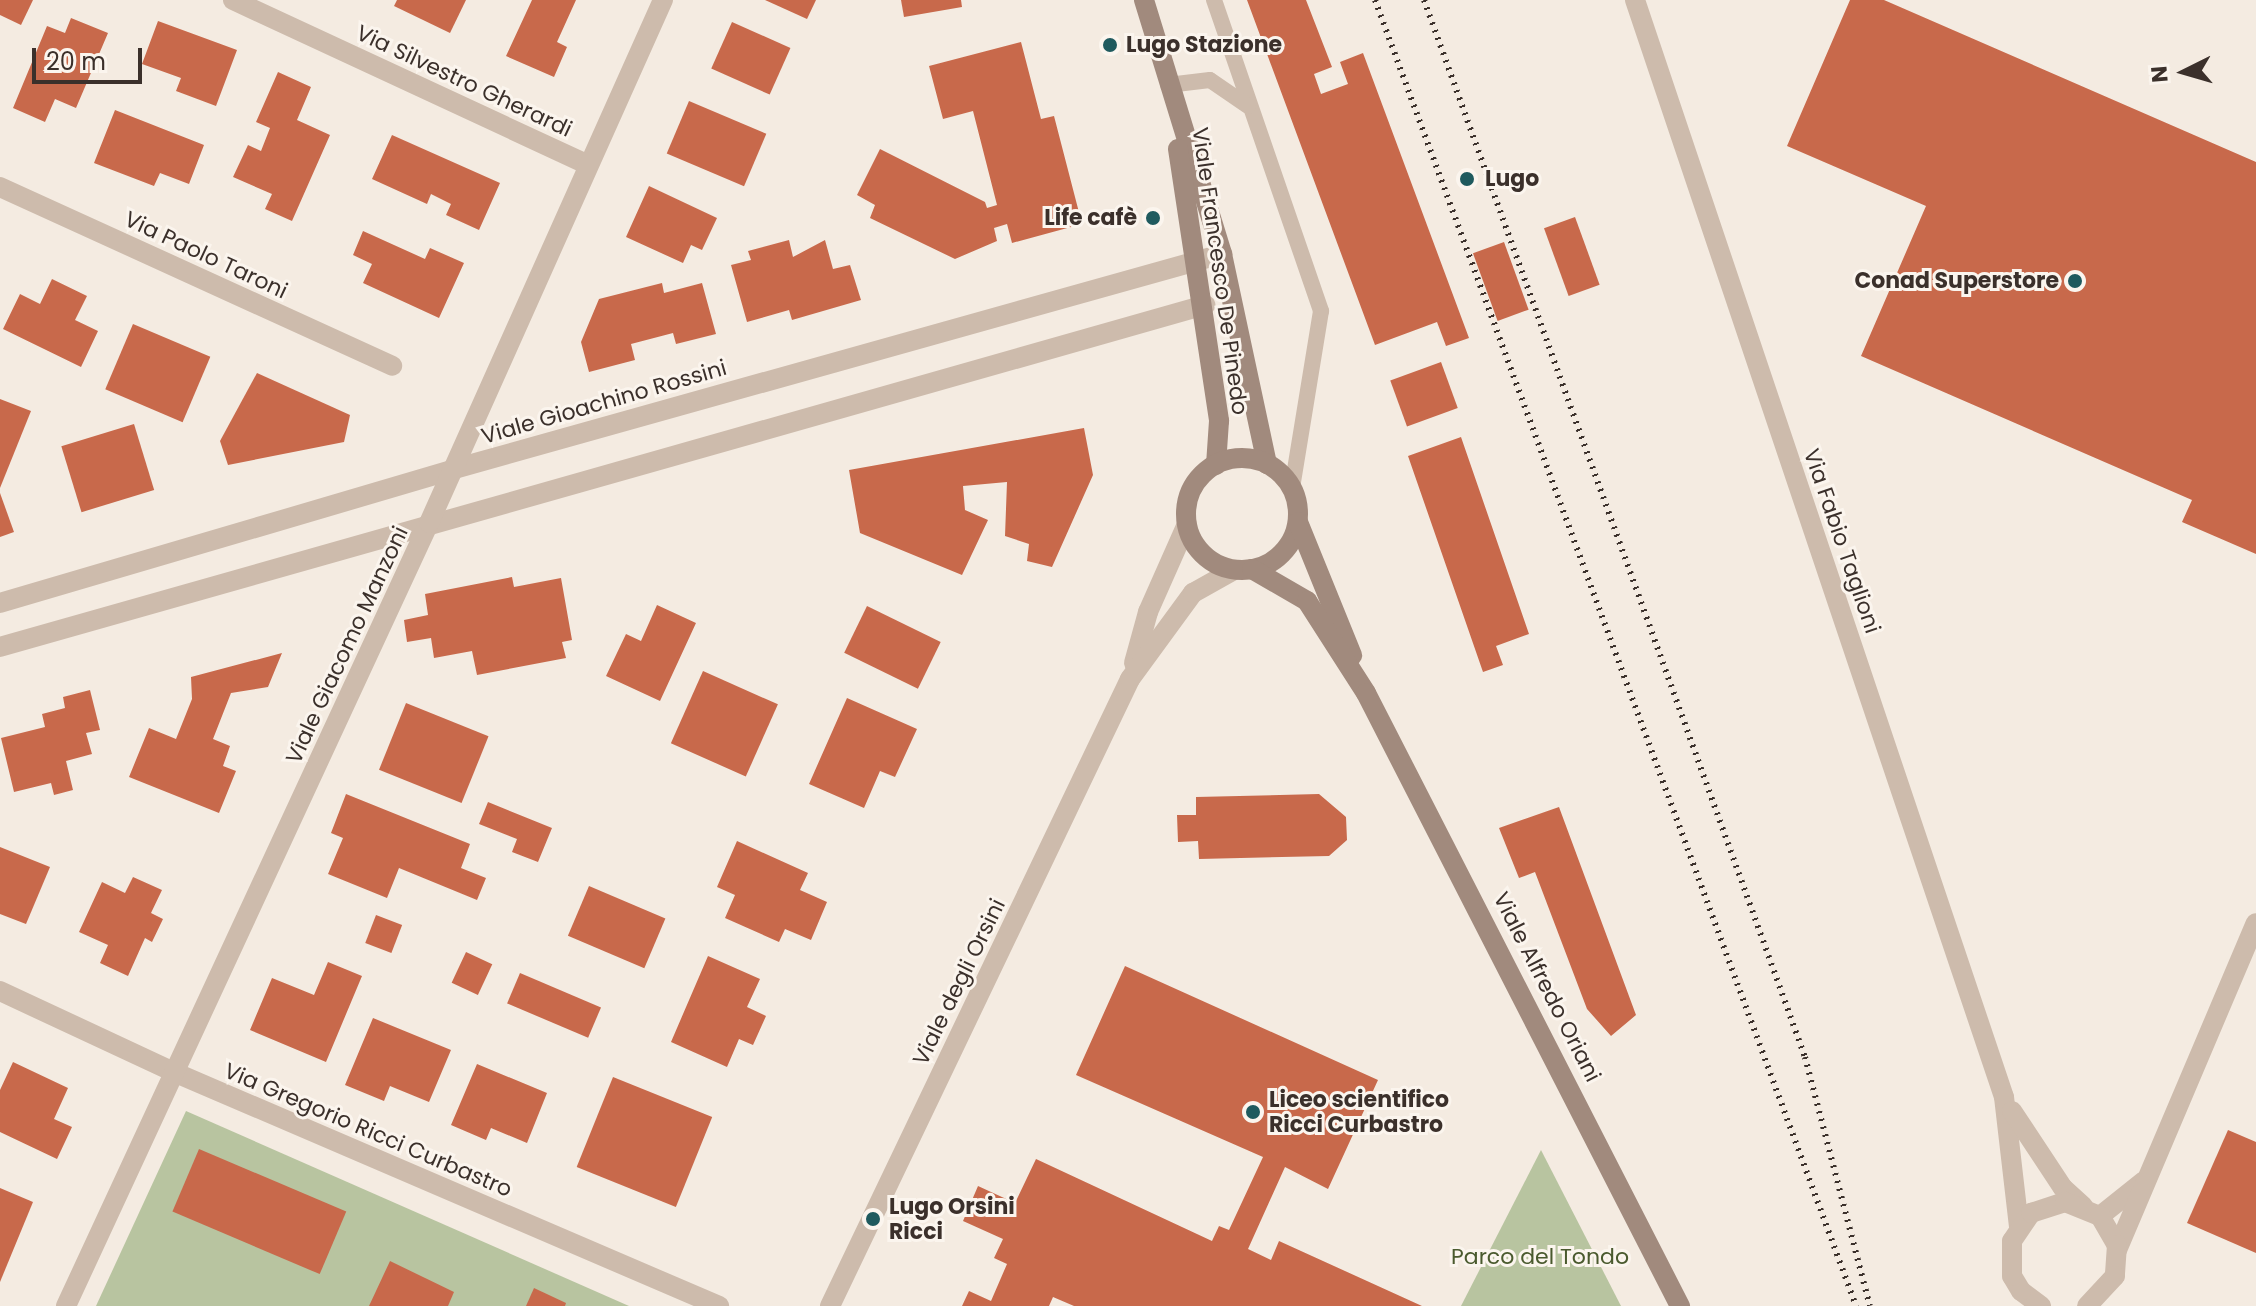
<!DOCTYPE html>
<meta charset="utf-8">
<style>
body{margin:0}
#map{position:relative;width:2256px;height:1306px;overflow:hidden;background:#f4ebe1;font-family:Poppins,sans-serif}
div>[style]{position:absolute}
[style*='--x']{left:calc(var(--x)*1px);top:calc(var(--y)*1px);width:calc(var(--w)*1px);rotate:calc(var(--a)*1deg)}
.green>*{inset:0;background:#b8c4a0}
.building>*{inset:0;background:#c8694b;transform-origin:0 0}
.lane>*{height:16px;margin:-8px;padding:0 8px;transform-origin:8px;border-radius:8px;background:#cdbbac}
.street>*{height:20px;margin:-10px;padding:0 10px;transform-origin:10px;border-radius:10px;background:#cdbbac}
.secondary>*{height:20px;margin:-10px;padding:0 10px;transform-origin:10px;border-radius:10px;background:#a18a7d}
.secondary>.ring{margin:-10px;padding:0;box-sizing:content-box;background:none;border:20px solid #a18a7d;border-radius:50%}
.rail>*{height:6px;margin-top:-3px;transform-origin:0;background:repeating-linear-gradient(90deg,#3b302b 0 2px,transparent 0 8px)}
.dots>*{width:22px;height:22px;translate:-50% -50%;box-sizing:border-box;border:4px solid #fbf5ee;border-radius:50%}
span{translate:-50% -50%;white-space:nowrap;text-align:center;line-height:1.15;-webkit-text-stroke:6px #fbf5ee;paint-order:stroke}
.poi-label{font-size:22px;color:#3b302b;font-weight:700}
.left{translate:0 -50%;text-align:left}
.right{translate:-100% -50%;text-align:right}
.street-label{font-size:22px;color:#3b302b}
.park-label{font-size:22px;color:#4a5a2e}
.north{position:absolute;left:2144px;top:32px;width:80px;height:80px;-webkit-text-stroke:6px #fbf5ee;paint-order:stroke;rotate:265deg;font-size:22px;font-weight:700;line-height:32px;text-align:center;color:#3b302b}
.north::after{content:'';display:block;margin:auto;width:28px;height:36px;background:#3b302b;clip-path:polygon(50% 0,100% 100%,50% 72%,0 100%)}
.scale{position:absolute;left:32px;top:48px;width:110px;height:36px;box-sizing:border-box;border:4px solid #3b302b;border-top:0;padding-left:10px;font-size:24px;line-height:28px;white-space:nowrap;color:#3b302b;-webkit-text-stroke:6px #fbf5ee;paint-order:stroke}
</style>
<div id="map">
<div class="green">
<div style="clip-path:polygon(186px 1111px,629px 1306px,96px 1306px)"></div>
<div style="clip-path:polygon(1541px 1150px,1621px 1306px,1461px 1306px)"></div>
</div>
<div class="building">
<div style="clip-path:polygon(0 0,33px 0,21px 25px,0 15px)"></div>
<div style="clip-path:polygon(397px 0,466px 0,450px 33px,394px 6px)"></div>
<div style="clip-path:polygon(532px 0,576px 0,557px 42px,567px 47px,554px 77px,506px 56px)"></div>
<div style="clip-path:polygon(765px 0,816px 0,807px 19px)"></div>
<div style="clip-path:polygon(901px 0,961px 0,962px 7px,904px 17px)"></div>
<div style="clip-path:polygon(1247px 0,1306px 0,1332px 67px,1314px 74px,1321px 94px,1348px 84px,1340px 62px,1363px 53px,1469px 338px,1446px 346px,1437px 322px,1375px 345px)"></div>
<div style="clip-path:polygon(1850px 0,1884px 0,2256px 162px,2256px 554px,2182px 522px,2192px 500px,1861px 356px,1926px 206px,1787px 146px)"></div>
<div style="clip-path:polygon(71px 18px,108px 33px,76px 108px,55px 99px,45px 122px,13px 108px,47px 26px,65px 33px)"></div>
<div style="clip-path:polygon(158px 21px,237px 50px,216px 106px,176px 91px,181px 78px,142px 64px)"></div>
<div style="left:732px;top:22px;width:64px;height:51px;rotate:24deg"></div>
<div style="clip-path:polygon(1021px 42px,1041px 119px,1054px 116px,1082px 224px,1012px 243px,1007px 224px,994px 228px,997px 241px,955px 259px,870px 218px,875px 205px,857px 195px,880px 149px,985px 202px,987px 208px,997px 205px,973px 111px,943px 119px,929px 66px)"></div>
<div style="clip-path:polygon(278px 72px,311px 87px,297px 120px,330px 135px,292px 221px,265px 209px,272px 194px,233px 177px,248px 145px,261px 151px,270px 128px,256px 122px)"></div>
<div style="left:689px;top:101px;width:84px;height:57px;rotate:23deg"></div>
<div style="clip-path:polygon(115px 110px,204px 145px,189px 184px,160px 173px,154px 186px,94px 163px)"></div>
<div style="clip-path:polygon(392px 135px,500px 183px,479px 230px,446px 215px,451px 204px,431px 194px,427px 204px,372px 179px)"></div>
<div style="clip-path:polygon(649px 186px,717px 218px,702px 250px,691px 245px,683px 263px,626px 237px)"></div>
<div style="left:1575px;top:217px;width:72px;height:33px;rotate:70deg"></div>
<div style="clip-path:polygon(363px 231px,425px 259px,430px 248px,464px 263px,439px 318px,363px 283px,372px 264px,353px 255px)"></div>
<div style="clip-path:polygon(789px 240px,793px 257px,825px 240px,833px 269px,850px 265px,861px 300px,792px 320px,789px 310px,747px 322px,731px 265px,751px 260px,748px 251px)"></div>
<div style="left:1504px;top:242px;width:72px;height:33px;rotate:70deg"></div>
<div style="clip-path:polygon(52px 279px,87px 296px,75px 320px,98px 331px,81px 367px,3px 329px,20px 294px,40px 304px)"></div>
<div style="clip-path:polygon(662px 283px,664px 293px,702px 283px,716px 334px,676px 344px,673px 333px,631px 344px,635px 360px,589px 372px,581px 342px,599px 299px)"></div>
<div style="left:133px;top:324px;width:84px;height:71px;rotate:23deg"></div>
<div style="left:1441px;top:362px;width:49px;height:54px;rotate:70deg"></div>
<div style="clip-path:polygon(257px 373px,350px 415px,344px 442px,228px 465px,220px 441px)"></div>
<div style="clip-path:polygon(0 399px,31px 411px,0 488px)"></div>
<div style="left:134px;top:424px;width:69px;height:76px;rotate:73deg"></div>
<div style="clip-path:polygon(1084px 428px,1093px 475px,1052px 567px,1027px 561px,1029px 544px,1005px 536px,1007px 482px,963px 486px,965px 510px,988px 520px,962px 575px,860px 533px,849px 470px)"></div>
<div style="clip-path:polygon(1461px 437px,1529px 634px,1496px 646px,1503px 665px,1483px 672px,1408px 456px)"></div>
<div style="clip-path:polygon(0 493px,14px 532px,0 537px)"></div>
<div style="clip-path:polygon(512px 577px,514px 587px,561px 578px,572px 640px,562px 642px,566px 658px,477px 675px,472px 651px,434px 658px,431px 638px,407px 642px,404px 620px,428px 615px,425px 594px)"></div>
<div style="clip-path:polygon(657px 605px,696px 623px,660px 701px,606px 676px,626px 634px,641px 641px)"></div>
<div style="left:867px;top:606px;width:82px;height:52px;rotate:26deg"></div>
<div style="clip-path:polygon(282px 653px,268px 687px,231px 693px,213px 739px,230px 746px,223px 766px,236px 771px,219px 813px,129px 777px,149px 728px,176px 739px,192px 699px,191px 677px)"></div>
<div style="left:703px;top:671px;width:82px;height:79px;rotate:24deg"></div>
<div style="clip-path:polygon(90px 690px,100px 730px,86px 733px,92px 754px,66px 761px,73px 790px,54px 795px,51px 783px,14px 792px,1px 738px,45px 727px,42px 714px,65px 708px,63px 697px)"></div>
<div style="clip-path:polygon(847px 698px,917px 729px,895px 777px,880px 771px,864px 808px,809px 784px)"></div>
<div style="left:406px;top:703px;width:89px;height:72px;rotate:22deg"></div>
<div style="clip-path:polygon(346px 794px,470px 844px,461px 868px,486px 878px,477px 900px,399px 868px,387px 898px,328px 874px,343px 838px,331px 833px)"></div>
<div style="clip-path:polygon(1319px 794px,1346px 817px,1347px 840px,1329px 856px,1199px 859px,1198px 841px,1178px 842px,1177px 815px,1196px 815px,1196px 797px)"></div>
<div style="clip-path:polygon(488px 802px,552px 828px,538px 862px,512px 852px,517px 839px,479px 824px)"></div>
<div style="clip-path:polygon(1559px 807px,1636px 1015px,1611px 1036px,1587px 1009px,1535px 872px,1519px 878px,1499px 828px)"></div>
<div style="clip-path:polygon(737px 841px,808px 873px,800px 890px,827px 902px,811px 940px,785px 929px,779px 942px,725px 918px,735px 895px,717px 887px)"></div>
<div style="clip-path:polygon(0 847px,50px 867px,26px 924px,0 914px)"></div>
<div style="clip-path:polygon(133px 877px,162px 890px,151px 913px,163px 919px,152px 942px,145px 938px,128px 976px,100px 963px,108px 945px,79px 932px,102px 882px,125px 893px)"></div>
<div style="left:589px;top:886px;width:83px;height:54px;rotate:23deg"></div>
<div style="left:376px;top:915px;width:28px;height:30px;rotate:21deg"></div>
<div style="left:466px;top:952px;width:29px;height:34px;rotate:25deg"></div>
<div style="clip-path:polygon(708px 956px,760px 979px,747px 1007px,766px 1016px,753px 1045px,739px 1039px,727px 1067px,671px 1042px)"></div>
<div style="clip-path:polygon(328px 962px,362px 976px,326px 1062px,250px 1030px,272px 978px,314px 995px)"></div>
<div style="clip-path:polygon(1125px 966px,1378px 1080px,1328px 1189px,1285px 1167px,1248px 1249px,1271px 1260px,1279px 1241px,1422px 1306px,1074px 1306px,1053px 1297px,1049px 1306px,962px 1306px,969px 1291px,991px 1301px,1007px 1264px,994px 1258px,1003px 1239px,963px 1221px,978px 1186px,1015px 1203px,1036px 1159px,1212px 1241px,1219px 1226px,1229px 1230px,1263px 1157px,1076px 1075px)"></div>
<div style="left:520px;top:973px;width:88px;height:33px;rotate:23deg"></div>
<div style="clip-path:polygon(373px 1018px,451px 1050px,429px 1102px,390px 1086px,384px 1101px,345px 1085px)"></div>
<div style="clip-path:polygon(13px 1062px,68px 1088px,54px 1119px,72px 1127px,57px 1159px,0 1132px,0 1090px)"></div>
<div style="clip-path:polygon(477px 1064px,547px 1093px,527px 1143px,491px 1128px,486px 1140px,451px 1125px)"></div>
<div style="left:613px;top:1077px;width:107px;height:97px;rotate:22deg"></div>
<div style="clip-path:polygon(2228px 1130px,2256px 1142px,2256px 1253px,2187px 1223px)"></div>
<div style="left:199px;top:1149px;width:160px;height:68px;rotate:23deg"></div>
<div style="clip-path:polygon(0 1188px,33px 1202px,0 1282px)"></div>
<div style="clip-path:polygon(390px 1261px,454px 1292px,448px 1306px,369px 1306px)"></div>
<div style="clip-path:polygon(534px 1288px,566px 1303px,565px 1306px,526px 1306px)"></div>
</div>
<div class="lane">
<div style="--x:1214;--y:0;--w:329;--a:71"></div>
<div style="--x:1321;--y:311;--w:179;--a:99.3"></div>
<div style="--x:1168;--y:85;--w:42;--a:-6.8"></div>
<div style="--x:1210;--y:80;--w:46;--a:34.4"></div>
</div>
<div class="street">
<div style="--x:233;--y:0;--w:391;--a:24.9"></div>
<div style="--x:1635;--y:0;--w:1157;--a:71.41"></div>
<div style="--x:2004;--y:1097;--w:130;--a:83.4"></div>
<div style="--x:0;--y:187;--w:431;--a:24.5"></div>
<div style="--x:0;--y:603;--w:473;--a:-16.4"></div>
<div style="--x:454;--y:469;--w:798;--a:-15.64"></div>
<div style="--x:0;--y:647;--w:1253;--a:-15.84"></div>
<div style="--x:1134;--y:663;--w:53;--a:-74.6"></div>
<div style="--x:1148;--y:612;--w:96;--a:-66.1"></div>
<div style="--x:0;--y:991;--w:194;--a:25"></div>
<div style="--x:176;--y:1073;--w:591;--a:23.22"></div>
<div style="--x:2012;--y:1111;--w:92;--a:56.5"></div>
<div style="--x:2063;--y:1188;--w:27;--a:42"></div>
<div style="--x:2100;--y:1216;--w:56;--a:-38.5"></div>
<div style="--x:2117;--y:1250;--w:355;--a:-67"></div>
<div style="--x:66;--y:1306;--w:863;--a:-65.13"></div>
<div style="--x:429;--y:523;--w:573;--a:-65.9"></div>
<div style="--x:830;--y:1306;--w:695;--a:-64.43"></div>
<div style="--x:1130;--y:679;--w:107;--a:-53.8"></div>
<div style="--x:1193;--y:593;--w:47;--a:-29.3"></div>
<div style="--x:2041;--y:1306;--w:25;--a:-143"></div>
<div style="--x:2021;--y:1291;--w:17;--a:-121"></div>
<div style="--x:2012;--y:1276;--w:35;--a:-90"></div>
<div style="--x:2012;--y:1241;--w:34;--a:-56"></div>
<div style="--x:2031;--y:1213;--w:36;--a:-18"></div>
<div style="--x:2065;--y:1202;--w:38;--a:22"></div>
<div style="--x:2100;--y:1216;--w:34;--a:60"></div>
<div style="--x:2117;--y:1245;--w:31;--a:94"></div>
<div style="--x:2115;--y:1276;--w:41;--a:133"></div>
</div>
<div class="secondary">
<div style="--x:1144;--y:0;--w:266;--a:72.9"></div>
<div style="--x:1222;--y:254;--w:215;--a:77.9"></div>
<div style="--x:1178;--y:149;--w:275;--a:81.4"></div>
<div style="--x:1219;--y:421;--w:44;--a:93.9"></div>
<div class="ring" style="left:1186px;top:458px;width:92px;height:92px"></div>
<div style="--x:1298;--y:522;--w:144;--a:67.9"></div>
<div style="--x:1252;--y:569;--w:64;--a:30.2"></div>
<div style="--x:1307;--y:601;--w:109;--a:57.3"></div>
<div style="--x:1366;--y:693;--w:689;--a:62.88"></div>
</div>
<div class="rail">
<div style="--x:1375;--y:0;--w:1392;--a:69.78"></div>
<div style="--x:1424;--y:0;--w:1124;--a:70.18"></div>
<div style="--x:1805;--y:1057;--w:257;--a:75.4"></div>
</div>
<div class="dots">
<div style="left:1110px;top:45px;background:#1f5a5e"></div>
<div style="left:1467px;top:179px;background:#1f5a5e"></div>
<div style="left:1153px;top:218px;background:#1f5a5e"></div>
<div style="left:2075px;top:281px;background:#1f5a5e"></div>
<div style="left:1253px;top:1112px;background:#1f5a5e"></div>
<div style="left:873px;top:1219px;background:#1f5a5e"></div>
</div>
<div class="poi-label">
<span class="left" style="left:1126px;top:45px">Lugo Stazione</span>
<span class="left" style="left:1485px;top:179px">Lugo</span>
<span class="right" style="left:1137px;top:218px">Life cafè</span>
<span class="right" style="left:2059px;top:281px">Conad Superstore</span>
<span class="left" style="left:1269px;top:1112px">Liceo scientifico<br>Ricci Curbastro</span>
<span class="left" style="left:889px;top:1219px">Lugo Orsini<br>Ricci</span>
</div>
<div class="street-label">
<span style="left:464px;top:81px;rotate:25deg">Via Silvestro Gherardi</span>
<span style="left:206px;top:255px;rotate:25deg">Via Paolo Taroni</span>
<span style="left:1220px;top:271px;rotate:82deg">Viale Francesco De Pinedo</span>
<span style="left:604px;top:402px;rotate:-16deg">Viale Gioachino Rossini</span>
<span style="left:1842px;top:541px;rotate:71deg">Via Fabio Taglioni</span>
<span style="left:347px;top:645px;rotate:-65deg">Viale Giacomo Manzoni</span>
<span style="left:959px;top:982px;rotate:-64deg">Viale degli Orsini</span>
<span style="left:1547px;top:987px;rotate:63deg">Viale Alfredo Oriani</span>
<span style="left:368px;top:1130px;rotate:23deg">Via Gregorio Ricci Curbastro</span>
</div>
<div class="park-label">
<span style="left:1540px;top:1257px">Parco del Tondo</span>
</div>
<div class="north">N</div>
<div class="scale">20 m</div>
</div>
